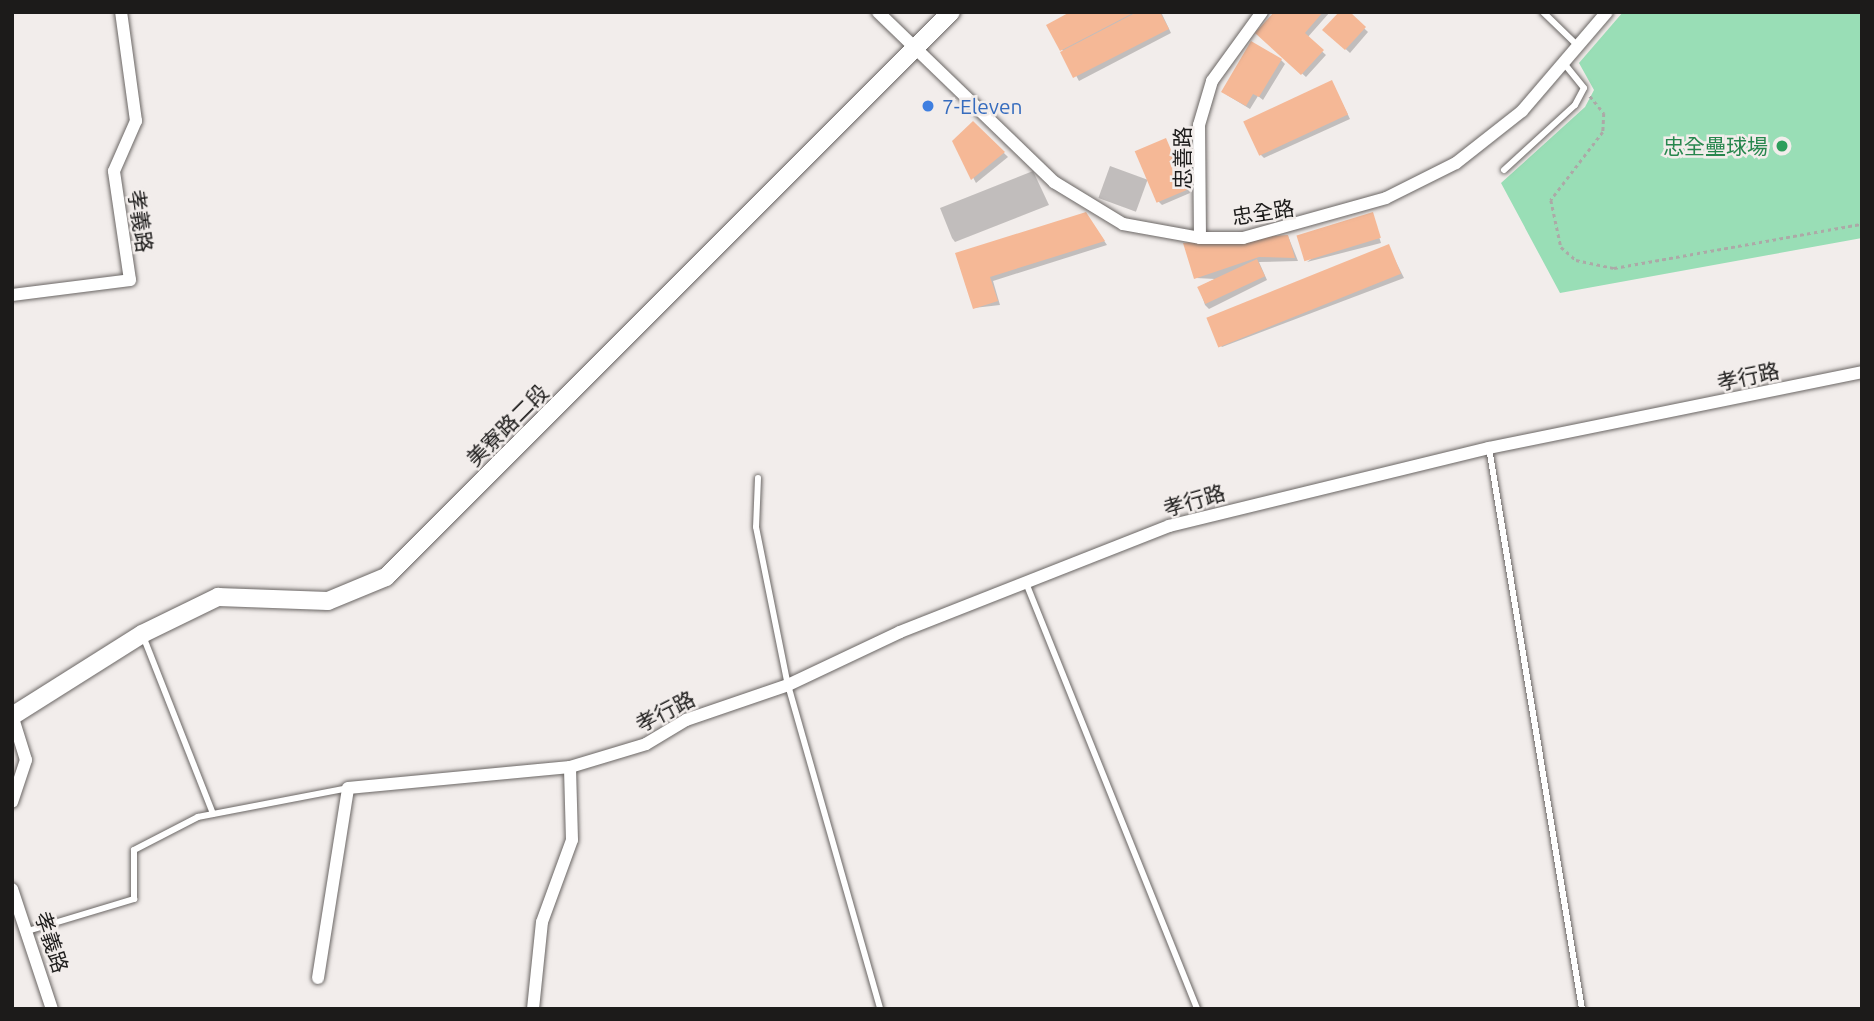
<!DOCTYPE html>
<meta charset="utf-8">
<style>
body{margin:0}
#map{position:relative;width:1874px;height:1021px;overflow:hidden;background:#f2edeb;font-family:Ubuntu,"Noto Sans TC",sans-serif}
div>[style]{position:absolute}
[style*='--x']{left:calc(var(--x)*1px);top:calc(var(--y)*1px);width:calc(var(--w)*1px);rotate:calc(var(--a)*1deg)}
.green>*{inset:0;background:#99deb6}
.shadow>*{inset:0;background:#0003;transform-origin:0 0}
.building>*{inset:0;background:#f5b896;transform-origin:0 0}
.path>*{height:2.5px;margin-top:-1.25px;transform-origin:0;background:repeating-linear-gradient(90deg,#aca9a7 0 3.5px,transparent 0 7px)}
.roads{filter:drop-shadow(0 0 2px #6a6664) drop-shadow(0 0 2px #6a6664)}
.lane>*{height:6px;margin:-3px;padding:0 3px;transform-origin:3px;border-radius:3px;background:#fff}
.street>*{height:12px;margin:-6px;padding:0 6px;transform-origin:6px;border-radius:6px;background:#fff}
.secondary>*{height:18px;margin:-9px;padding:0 9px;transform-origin:9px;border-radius:9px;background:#fff}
.dots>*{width:19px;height:19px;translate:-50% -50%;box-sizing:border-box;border:4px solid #f2edeb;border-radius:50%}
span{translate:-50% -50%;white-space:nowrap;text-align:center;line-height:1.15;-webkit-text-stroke:5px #f2edeb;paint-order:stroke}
.shop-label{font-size:21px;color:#366cbe}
.left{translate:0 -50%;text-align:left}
.leisure-label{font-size:21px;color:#27864d}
.right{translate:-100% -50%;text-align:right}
.street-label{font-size:21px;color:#1c1b1a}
.frame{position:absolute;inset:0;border:14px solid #1c1b1a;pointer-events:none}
</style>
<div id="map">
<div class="green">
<div style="clip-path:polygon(1623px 12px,1862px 12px,1862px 238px,1560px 293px,1501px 183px,1585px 107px,1594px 90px,1579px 63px)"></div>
</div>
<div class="shadow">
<div style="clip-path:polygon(1074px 12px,1161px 12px,1171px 33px,1079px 81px,1049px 25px)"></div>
<div style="clip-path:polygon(1276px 12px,1330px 12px,1307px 38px,1326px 55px,1306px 77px,1257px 33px)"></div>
<div style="clip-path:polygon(1347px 12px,1368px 32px,1350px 53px,1325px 30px)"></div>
<div style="clip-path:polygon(1281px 60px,1285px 64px,1263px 100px,1258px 96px,1250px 109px,1227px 95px)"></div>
<div style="clip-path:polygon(1332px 82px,1350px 119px,1264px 158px,1260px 154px)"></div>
<div style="clip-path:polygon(973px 123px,1008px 157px,976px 183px,954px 142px)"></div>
<div style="clip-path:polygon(1166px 140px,1190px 193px,1162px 205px,1158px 201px)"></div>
<div style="left:1110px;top:166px;width:40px;height:34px;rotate:20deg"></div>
<div style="clip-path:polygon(1033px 171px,1049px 205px,955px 242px,952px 238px,940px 208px)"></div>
<div style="clip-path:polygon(1086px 214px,1107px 245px,993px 281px,1000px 305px,974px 308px,957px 254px)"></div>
<div style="clip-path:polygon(1372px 214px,1381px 243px,1307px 262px)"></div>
<div style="clip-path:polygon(1288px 236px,1298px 261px,1259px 262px,1267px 280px,1209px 309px,1205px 305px,1199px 287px,1215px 279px,1196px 278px)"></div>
<div style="clip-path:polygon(1388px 246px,1404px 278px,1222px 347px,1218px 343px)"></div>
</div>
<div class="building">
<div style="clip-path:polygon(1070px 12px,1135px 12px,1060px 51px,1046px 25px)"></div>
<div style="clip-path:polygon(1137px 12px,1160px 12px,1169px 29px,1073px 78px,1060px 52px)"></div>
<div style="clip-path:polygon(1274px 12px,1323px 12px,1305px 33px,1324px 50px,1301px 75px,1255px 33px)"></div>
<div style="clip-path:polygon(1339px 12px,1350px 12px,1366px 27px,1345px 50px,1322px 30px)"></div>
<div style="clip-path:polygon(1251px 41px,1282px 59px,1259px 97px,1253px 94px,1246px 106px,1221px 92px)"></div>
<div style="left:1332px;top:80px;width:38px;height:98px;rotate:65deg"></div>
<div style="clip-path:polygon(973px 121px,1005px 152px,971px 180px,952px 141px)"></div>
<div style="left:1166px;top:138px;width:56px;height:34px;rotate:67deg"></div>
<div style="clip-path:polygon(1086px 212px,1105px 241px,990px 277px,998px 301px,973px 309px,955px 253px)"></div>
<div style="left:1373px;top:212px;width:27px;height:80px;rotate:73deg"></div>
<div style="clip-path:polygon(1288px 235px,1295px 258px,1259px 257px,1194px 279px,1183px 243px)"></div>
<div style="left:1389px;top:244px;width:32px;height:197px;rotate:68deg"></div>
<div style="left:1257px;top:259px;width:19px;height:66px;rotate:65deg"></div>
</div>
<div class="path">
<div style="--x:1590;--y:96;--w:22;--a:51"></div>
<div style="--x:1604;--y:113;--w:19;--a:93"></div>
<div style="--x:1603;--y:132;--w:86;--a:127.4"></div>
<div style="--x:1551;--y:200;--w:48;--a:78"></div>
<div style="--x:1561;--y:247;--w:20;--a:41"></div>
<div style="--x:1576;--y:260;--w:39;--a:12"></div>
<div style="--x:1614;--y:268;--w:252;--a:-10.1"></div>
</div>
<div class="roads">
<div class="lane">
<div style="--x:1543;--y:12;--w:49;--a:44.2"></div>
<div style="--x:1504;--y:170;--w:96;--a:-42.5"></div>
<div style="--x:1575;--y:105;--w:19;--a:-62"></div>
<div style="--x:1584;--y:88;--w:28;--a:-129"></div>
<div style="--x:1489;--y:448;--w:569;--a:80.59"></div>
<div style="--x:758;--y:478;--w:49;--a:92.3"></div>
<div style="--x:756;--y:527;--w:161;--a:78.6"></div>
<div style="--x:788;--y:685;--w:337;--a:74.1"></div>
<div style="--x:1026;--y:583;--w:459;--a:68.1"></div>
<div style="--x:143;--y:636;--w:191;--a:68.5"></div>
<div style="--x:31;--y:930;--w:108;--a:-16.8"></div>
<div style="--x:134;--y:899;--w:49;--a:-90"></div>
<div style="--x:134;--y:850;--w:72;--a:-27.3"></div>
<div style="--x:198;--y:817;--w:153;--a:-10.9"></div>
</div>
<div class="street">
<div style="--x:878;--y:12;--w:245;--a:44"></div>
<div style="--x:1054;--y:182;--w:81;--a:31.3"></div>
<div style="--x:1123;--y:224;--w:78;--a:10.3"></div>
<div style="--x:1200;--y:238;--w:43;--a:0"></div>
<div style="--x:1243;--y:238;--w:148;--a:-15.6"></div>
<div style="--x:1386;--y:198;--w:78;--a:-26.6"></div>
<div style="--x:1456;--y:163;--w:84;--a:-38.2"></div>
<div style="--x:1522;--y:111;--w:130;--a:-49.4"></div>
<div style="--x:1200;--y:238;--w:113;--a:-90.5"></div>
<div style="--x:1199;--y:125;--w:46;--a:-73.5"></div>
<div style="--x:1212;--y:81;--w:85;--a:-54.1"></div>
<div style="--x:12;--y:295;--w:119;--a:-7.2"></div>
<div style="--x:130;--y:280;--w:110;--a:-98.4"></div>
<div style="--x:114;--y:171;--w:55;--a:-66.3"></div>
<div style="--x:136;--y:121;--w:110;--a:-97.8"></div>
<div style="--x:12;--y:715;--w:47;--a:72.7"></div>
<div style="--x:26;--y:760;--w:44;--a:108.4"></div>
<div style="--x:12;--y:889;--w:126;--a:71.6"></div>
<div style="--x:318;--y:978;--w:192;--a:-81"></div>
<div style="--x:348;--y:788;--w:223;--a:-5.4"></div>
<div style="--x:570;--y:767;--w:79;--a:-16.8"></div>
<div style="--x:646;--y:744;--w:47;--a:-31"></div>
<div style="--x:686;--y:720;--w:108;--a:-18.9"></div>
<div style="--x:788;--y:685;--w:124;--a:-25.3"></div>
<div style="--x:900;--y:632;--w:289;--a:-21.5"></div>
<div style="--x:1169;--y:526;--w:329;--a:-13.7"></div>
<div style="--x:1489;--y:448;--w:381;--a:-11.5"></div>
<div style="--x:533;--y:1009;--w:87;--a:-84.1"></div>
<div style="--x:542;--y:922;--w:87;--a:-69.9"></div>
<div style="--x:572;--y:840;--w:73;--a:-91.6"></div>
</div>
<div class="secondary">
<div style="--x:12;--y:716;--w:154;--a:-32.2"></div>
<div style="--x:142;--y:634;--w:85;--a:-26"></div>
<div style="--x:218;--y:597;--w:110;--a:2.1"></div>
<div style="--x:328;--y:601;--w:63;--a:-22.5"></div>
<div style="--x:386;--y:577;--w:799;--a:-45"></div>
</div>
</div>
<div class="dots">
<div style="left:928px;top:106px;background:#3f7fe0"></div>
<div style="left:1782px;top:146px;background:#2e9e5b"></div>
</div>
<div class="shop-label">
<span class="left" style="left:942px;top:106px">7-Eleven</span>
</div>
<div class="leisure-label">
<span class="right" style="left:1768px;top:146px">忠全壘球場</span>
</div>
<div class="street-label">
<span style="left:1182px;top:158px;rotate:-90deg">忠善路</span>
<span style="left:1263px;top:212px;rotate:-9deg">忠全路</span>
<span style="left:141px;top:221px;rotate:82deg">孝義路</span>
<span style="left:1748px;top:376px;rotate:-12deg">孝行路</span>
<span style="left:507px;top:425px;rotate:-45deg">美寮路二段</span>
<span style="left:1194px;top:500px;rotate:-16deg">孝行路</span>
<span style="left:665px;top:711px;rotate:-27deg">孝行路</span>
<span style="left:52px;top:942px;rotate:72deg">孝義路</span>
</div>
<div class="frame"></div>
</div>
